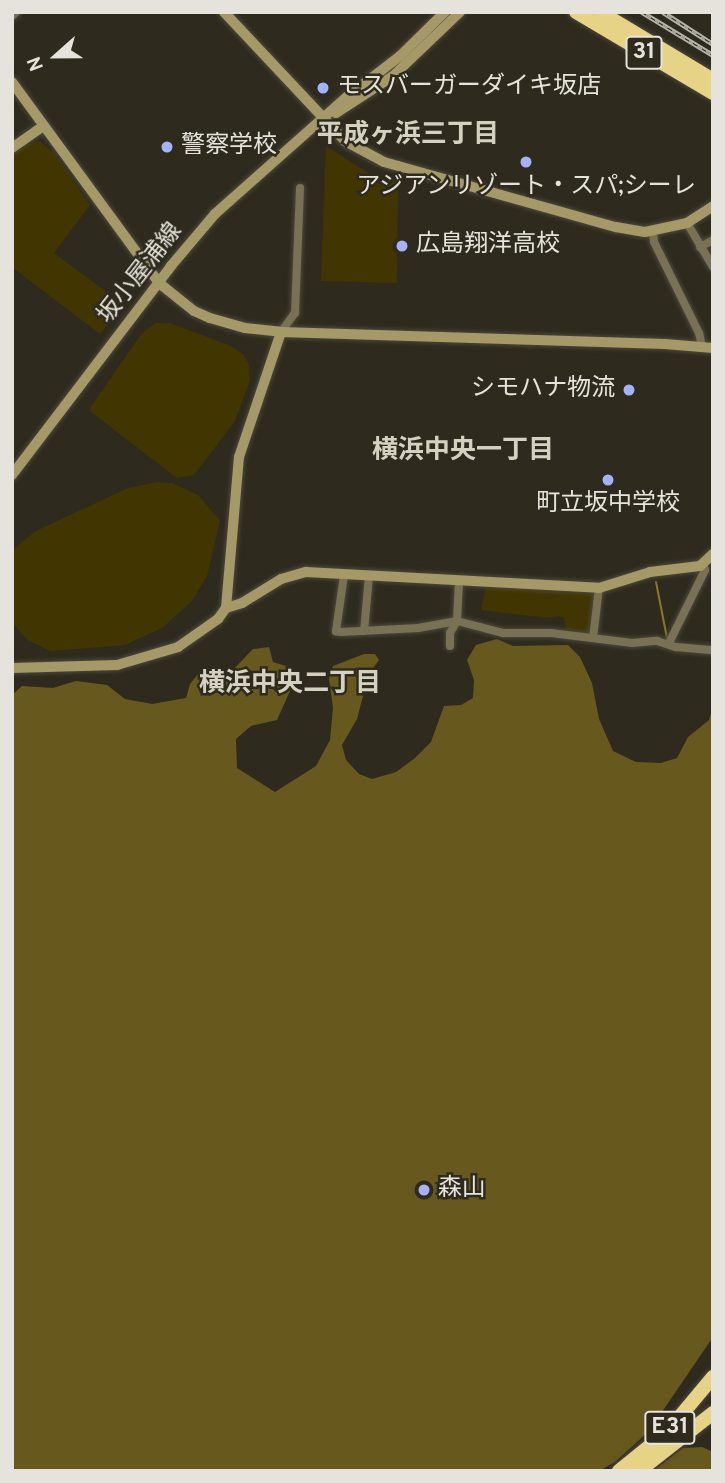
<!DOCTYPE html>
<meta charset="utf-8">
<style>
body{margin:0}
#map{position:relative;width:725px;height:1483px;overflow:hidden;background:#2e2b1e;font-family:Overpass,"Noto Sans JP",sans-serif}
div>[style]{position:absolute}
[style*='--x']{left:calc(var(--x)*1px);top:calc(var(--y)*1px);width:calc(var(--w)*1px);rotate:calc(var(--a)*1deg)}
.green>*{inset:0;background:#413601}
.forest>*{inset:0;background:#67591d}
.stream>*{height:2px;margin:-1px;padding:0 1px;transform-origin:1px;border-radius:1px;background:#8b7829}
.roads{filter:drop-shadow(0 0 2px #4b483c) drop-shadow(0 0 2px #4b483c)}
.street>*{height:8px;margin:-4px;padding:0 4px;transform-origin:4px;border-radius:4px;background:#797153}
.secondary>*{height:10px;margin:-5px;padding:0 5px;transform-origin:5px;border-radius:5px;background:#a59968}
.highway>*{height:14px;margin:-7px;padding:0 7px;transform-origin:7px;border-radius:7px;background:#e7d386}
.rail>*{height:4.5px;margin-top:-2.25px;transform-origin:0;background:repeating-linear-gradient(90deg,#2e2b1e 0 5px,#b6b3aa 0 10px);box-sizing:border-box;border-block:2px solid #b6b3aa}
.dots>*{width:19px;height:19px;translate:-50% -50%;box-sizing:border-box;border:4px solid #2e2b1e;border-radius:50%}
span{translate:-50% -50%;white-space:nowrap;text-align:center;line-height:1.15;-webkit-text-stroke:5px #2e2b1e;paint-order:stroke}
.shield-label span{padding:2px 5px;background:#2e2b1e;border:2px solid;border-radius:5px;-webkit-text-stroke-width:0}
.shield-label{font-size:23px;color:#e5e3db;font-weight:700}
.poi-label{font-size:24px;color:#e5e3db}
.left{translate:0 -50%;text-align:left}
.right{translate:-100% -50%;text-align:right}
.street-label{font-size:24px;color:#e5e3db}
.neighbourhood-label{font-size:26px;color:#d5d1c1;font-weight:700}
.frame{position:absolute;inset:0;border:14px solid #e5e3db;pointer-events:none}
.north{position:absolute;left:21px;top:21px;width:70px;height:70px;-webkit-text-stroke:5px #2e2b1e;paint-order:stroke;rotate:249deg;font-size:19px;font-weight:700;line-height:28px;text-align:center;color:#e5e3db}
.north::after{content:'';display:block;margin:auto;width:24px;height:32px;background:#e5e3db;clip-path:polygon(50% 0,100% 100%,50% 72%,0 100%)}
</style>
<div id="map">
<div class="green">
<div style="clip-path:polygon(40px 141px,56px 155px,90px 205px,54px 253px,124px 305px,100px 334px,12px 267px,12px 152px,21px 146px)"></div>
<div style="clip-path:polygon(326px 146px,368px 173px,398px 181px,397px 283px,321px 281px)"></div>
<div style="clip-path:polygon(156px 323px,170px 323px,231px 346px,243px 354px,249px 365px,250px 380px,235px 421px,194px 475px,177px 478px,91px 412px,90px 408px,142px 333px)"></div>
<div style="clip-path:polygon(157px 482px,172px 483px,198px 495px,220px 521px,207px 576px,192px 601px,162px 628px,125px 645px,51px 651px,27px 640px,12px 622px,12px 552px,18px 545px,36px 531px,128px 488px)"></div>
<div style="clip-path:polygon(486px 585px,596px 590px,591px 635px,566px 632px,564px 618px,559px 616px,549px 618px,481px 610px)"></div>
</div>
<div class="forest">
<div style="clip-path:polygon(497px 639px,513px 646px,568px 645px,580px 657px,592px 683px,599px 719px,613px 751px,636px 762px,661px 763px,677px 758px,688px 737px,709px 720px,713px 706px,713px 1337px,649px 1431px,615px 1462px,599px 1471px,12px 1471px,12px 695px,22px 686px,53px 688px,76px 681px,107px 685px,125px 699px,152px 704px,186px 698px,190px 684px,199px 673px,218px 668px,229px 674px,253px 649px,269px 647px,273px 662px,289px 667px,294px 682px,277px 720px,251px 726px,236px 739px,237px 768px,275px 792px,316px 766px,330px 740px,333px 708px,329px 679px,333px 666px,364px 654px,375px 654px,379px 660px,361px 684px,363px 696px,357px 719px,342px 745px,346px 760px,359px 774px,372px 779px,396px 772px,415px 758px,431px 742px,444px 706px,461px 705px,473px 698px,474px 680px,467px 660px,476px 645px)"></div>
<div style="clip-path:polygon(702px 1447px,713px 1452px,713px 1471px,653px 1471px,683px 1448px)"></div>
</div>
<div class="stream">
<div style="--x:656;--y:582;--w:57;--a:78.9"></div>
</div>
<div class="roads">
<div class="street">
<div style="--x:12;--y:16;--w:6;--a:-45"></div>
<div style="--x:687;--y:223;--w:51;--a:59.4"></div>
<div style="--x:653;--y:232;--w:10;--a:84"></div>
<div style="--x:654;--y:242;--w:102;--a:63.7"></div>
<div style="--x:699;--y:333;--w:13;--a:77"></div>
<div style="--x:700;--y:247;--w:15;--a:-28"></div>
<div style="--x:281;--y:332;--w:24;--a:-54"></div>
<div style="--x:295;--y:313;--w:125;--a:-87.7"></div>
<div style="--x:344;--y:575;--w:57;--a:98.1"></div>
<div style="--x:336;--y:631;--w:5;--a:11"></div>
<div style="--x:341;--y:632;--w:77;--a:-3"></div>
<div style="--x:418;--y:628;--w:40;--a:-10"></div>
<div style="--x:457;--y:621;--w:48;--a:14.6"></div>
<div style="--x:503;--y:633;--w:48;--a:0"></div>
<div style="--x:551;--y:633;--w:82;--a:7"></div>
<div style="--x:632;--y:643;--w:25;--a:-5"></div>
<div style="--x:657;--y:641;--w:20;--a:18"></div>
<div style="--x:676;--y:647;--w:37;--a:5"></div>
<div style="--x:364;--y:631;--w:55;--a:-84.8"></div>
<div style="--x:593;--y:638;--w:50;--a:-83.2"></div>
<div style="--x:669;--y:643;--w:81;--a:-63.7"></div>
<div style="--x:705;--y:570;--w:6;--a:-108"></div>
<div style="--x:450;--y:646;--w:13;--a:-90"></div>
<div style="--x:450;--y:633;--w:14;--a:-60"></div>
<div style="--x:457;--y:621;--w:40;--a:-87.1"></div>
</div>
<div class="secondary">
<div style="--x:224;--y:12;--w:177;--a:46.8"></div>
<div style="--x:345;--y:141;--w:44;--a:28.3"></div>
<div style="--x:384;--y:162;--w:241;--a:15.7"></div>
<div style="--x:616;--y:227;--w:29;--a:10"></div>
<div style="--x:645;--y:232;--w:43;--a:-12.1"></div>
<div style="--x:687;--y:223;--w:31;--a:-33"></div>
<div style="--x:12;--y:82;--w:249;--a:53.8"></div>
<div style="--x:159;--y:283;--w:45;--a:38.7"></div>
<div style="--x:194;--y:311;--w:17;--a:24"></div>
<div style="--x:210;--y:318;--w:36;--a:16"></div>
<div style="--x:245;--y:328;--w:36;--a:6"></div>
<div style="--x:281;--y:332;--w:384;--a:1.8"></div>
<div style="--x:665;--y:344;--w:48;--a:4.8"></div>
<div style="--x:336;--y:113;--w:68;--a:-33"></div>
<div style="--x:393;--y:76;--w:93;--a:-43.7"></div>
<div style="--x:12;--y:148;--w:38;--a:-35"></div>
<div style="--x:12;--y:475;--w:263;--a:-52.7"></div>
<div style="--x:171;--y:266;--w:68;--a:-49.8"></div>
<div style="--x:215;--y:214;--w:176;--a:-41.6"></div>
<div style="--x:347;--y:97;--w:67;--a:-37.7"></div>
<div style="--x:400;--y:56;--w:63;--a:-44.4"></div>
<div style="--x:226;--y:608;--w:17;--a:-17"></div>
<div style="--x:242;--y:603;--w:46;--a:-31.6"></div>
<div style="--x:281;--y:579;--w:26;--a:-16"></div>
<div style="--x:306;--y:572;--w:293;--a:3.1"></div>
<div style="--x:599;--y:588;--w:53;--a:-17.4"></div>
<div style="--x:650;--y:572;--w:50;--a:-6.8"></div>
<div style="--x:700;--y:566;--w:18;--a:-43"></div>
<div style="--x:12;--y:668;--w:105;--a:-1.6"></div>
<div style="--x:117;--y:665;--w:64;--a:-16.4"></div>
<div style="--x:178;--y:647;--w:49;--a:-35"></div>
<div style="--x:218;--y:619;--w:14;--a:-54"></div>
<div style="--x:226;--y:608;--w:152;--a:-85.1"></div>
<div style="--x:239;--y:457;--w:132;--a:-71.4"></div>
</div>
<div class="highway">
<div style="--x:576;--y:12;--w:159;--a:30.6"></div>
<div style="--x:600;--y:12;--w:132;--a:31"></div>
<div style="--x:619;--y:1471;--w:62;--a:-39.1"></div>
<div style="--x:667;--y:1432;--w:72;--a:-50.1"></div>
<div style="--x:639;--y:1471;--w:94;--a:-38.1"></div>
</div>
</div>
<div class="rail">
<div style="--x:642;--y:12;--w:83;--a:31.2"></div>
<div style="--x:663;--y:12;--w:59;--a:32.6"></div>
</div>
<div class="dots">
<div style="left:323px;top:88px;background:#a4b2fc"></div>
<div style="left:167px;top:147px;background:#a4b2fc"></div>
<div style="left:526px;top:162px;background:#a4b2fc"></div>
<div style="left:402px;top:246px;background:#a4b2fc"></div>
<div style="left:629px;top:390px;background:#a4b2fc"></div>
<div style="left:608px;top:480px;background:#a4b2fc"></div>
<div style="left:424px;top:1190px;background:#a4b2fc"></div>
</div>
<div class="shield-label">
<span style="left:644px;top:53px">31</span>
<span style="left:670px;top:1428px">E31</span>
</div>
<div class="poi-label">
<span class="left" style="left:337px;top:88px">モスバーガーダイキ坂店</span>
<span class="left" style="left:181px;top:147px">警察学校</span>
<span style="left:526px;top:188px">アジアンリゾート・スパ;シーレ</span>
<span class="left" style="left:416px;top:246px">広島翔洋高校</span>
<span class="right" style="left:615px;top:390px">シモハナ物流</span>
<span style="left:608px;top:505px">町立坂中学校</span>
<span class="left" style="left:438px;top:1190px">森山</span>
</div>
<div class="street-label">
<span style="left:141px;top:274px;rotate:-52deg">坂小屋浦線</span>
</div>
<div class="neighbourhood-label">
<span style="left:408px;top:136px">平成ヶ浜三丁目</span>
<span style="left:463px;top:452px">横浜中央一丁目</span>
<span style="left:290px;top:685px">横浜中央二丁目</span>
</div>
<div class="frame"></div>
<div class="north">N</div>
</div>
